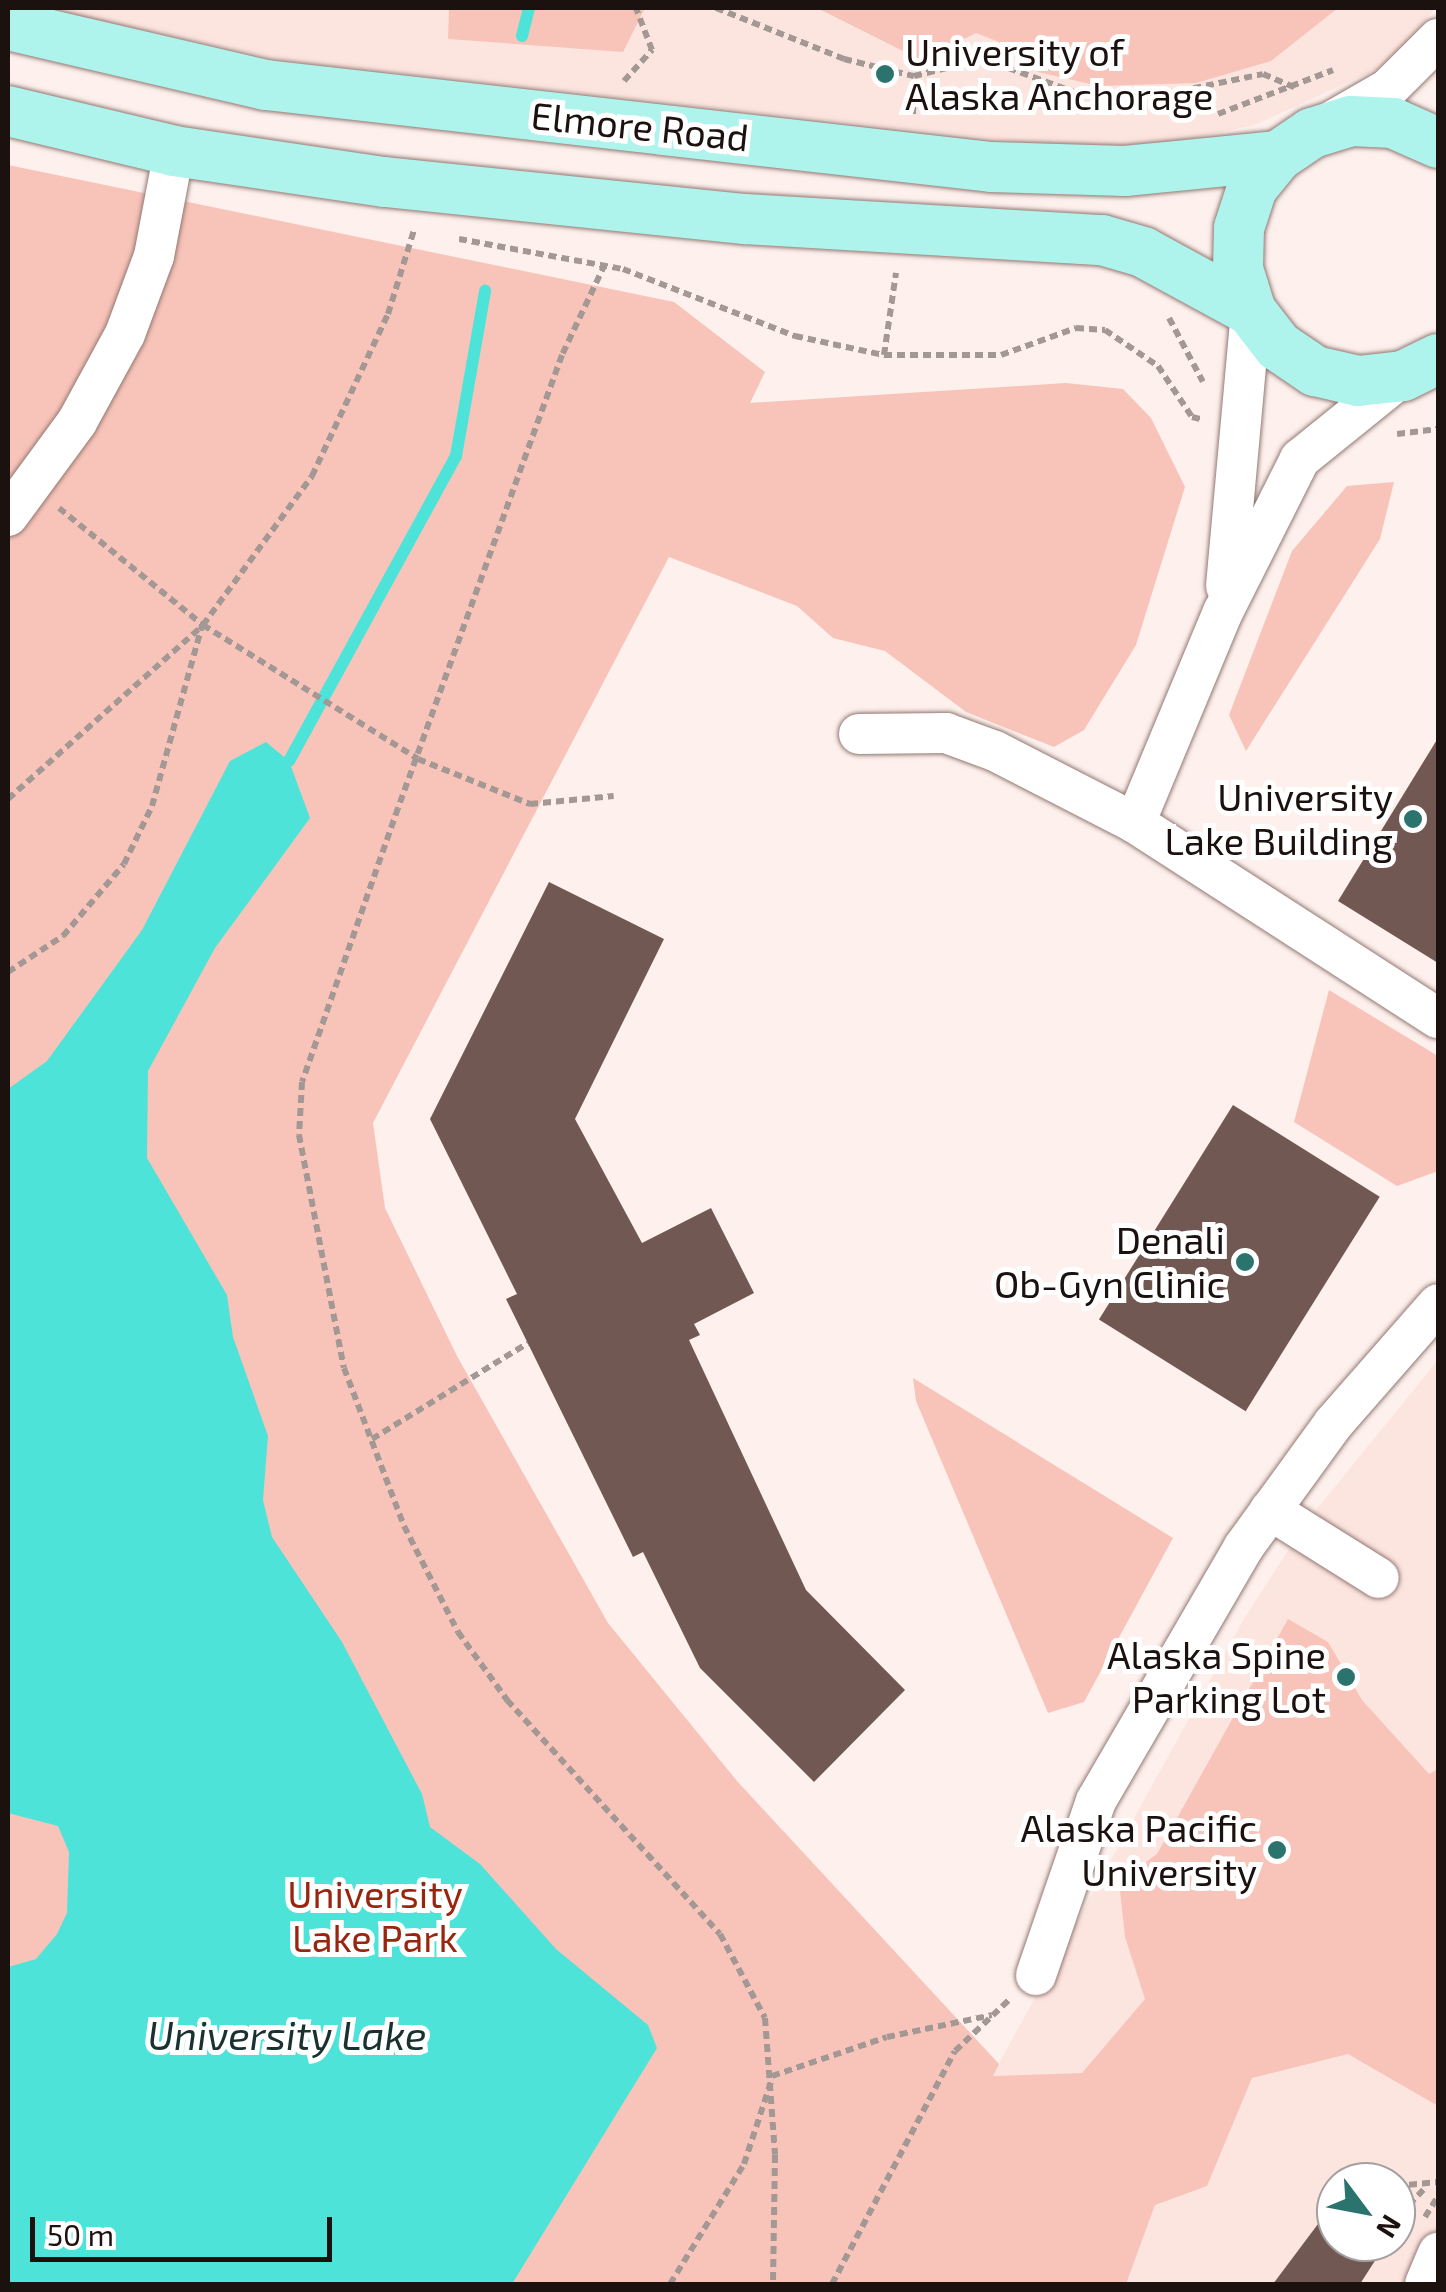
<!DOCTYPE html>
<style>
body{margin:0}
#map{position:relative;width:1446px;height:2292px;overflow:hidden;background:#fdf0ed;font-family:"Exo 2",sans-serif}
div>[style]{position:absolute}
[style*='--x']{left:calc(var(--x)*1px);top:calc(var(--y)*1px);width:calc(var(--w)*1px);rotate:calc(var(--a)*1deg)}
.built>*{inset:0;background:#fce4df}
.green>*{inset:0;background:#f8c4b9}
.water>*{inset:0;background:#4ee3d8}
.stream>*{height:12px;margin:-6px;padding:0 6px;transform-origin:6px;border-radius:6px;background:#4ee3d8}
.building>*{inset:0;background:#725852;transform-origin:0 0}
.path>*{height:6px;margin-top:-3px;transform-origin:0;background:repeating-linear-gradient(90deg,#a49895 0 8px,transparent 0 13px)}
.roads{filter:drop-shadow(0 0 2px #937872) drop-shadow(0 0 2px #937872)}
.minor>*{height:40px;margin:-20px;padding:0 20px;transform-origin:20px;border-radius:20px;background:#fff}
.major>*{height:50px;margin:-25px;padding:0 25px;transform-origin:25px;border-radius:25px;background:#aff3ed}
.dots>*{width:28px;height:28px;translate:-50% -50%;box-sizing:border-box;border:5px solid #fff;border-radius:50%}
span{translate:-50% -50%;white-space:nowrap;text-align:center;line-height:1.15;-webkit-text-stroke:10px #fff;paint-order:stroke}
.poi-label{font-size:38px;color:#1b110f}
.left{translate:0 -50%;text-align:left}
.right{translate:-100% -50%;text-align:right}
.street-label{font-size:38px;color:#1b110f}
.park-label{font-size:38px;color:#99250e}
.water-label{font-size:40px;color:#19312f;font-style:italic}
.frame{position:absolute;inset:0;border:10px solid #1b110f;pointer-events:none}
.north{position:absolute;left:1316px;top:2162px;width:100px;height:100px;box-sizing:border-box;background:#fff;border:2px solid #a4a09f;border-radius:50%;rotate:122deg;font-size:28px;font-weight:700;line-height:40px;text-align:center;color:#1b110f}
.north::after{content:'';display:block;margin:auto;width:35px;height:45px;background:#2b736d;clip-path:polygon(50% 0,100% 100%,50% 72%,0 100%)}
.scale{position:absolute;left:30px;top:2217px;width:302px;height:45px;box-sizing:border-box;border:5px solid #1b110f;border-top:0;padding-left:12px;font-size:30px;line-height:35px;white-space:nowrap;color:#1b110f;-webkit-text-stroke:8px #fff;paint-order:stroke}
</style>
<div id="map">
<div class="built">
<div style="clip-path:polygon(42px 8px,1435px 8px,1392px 62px,1255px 125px,1160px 145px,1069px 147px,282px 60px)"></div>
<div style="clip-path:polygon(evenodd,1438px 1360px,1438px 2284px,877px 2284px,1244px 1619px,1308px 1520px,1438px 1360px,1336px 2182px,1396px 2182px,1396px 2242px,1336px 2242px,1336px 2182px)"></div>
</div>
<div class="green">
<div style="clip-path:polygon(449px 8px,645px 8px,623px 52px,448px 39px)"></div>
<div style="clip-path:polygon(817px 8px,1338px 8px,1271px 61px,1196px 83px,1099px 86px,1038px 72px,1012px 47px,976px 33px,921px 60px)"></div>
<div style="clip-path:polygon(8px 165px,674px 302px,765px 372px,750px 403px,1066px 383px,1123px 389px,1151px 418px,1185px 487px,1136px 645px,1084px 730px,1054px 747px,966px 712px,885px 651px,833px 638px,797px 606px,669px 557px,373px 1123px,385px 1208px,457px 1356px,608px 1623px,737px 1781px,999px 2064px,993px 2076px,1082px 2073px,1145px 1999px,1125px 1937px,1119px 1882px,1157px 1854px,1288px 1619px,1328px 1642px,1362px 1700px,1429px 1774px,1438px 1769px,1438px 2106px,1348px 2054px,1252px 2078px,1207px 2186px,1155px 2205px,1126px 2284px,8px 2284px)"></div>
<div style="clip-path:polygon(1394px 482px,1380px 539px,1246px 751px,1229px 715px,1292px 551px,1347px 486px)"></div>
<div style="clip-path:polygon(1329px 990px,1438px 1056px,1438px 1171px,1397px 1186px,1294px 1122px)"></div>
<div style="clip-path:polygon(913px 1378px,1173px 1538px,1084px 1702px,1048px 1713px,916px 1401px)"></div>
</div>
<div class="water">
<div style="clip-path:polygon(266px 742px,289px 761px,310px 818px,215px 948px,148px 1071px,147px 1158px,227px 1295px,233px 1337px,268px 1436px,263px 1500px,272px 1537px,342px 1642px,422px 1794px,430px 1827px,480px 1864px,556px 1949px,648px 2025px,657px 2048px,512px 2284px,8px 2284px,8px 1967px,36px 1959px,57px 1934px,67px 1913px,69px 1852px,58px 1826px,8px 1813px,8px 1089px,47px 1061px,142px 930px,230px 761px)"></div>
</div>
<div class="stream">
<div style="--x:522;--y:36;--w:29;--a:-76"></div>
<div style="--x:289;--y:761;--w:348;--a:-61.3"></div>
<div style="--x:456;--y:456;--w:168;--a:-80"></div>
</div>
<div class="building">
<div style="clip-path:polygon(1438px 738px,1438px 963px,1338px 901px)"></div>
<div style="clip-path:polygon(549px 882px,664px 939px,575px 1119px,642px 1243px,711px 1208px,754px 1293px,694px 1324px,700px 1335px,689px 1340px,806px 1590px,905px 1690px,814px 1782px,700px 1668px,643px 1552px,633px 1557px,506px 1299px,517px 1294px,430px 1119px)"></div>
<div style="left:1233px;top:1105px;width:173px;height:253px;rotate:32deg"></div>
<div style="clip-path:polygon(1336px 2200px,1336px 2242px,1387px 2242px,1360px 2284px,1273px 2284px)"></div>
</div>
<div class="path">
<div style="--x:716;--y:8;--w:138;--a:21.7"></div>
<div style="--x:844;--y:59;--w:72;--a:13.7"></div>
<div style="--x:914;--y:76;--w:72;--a:-13.7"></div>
<div style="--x:984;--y:59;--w:104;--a:20.2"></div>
<div style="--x:1082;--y:95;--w:73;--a:0.8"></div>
<div style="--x:1155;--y:96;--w:110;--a:-11.5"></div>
<div style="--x:1263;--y:74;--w:36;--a:23"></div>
<div style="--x:624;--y:81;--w:42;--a:-47.9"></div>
<div style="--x:652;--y:50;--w:45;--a:-110.9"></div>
<div style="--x:913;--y:114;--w:38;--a:-88"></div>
<div style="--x:1218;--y:114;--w:123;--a:-20.9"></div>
<div style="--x:459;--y:239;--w:167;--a:10.4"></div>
<div style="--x:623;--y:269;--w:185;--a:21.3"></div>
<div style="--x:795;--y:336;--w:91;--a:12.1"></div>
<div style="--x:884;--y:355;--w:117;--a:0"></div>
<div style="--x:1001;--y:355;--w:80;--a:-19.8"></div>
<div style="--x:1076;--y:328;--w:29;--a:4"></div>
<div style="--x:1105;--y:330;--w:64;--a:34.2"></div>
<div style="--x:1158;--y:366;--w:61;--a:56.3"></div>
<div style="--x:1192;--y:417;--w:12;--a:14"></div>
<div style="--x:605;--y:264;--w:101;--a:115.3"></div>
<div style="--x:562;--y:355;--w:482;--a:109.9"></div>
<div style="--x:398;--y:808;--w:290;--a:109.3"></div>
<div style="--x:302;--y:1082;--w:53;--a:93.2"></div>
<div style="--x:299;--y:1135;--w:237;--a:79.1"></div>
<div style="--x:344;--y:1368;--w:169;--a:69.2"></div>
<div style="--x:404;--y:1526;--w:119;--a:63"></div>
<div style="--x:458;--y:1632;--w:84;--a:54.2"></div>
<div style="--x:507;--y:1700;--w:316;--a:47.7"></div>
<div style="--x:720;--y:1934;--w:95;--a:61.8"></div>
<div style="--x:765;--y:2018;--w:137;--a:85.8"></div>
<div style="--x:775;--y:2155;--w:129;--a:90.9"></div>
<div style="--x:1169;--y:318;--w:72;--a:62"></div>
<div style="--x:884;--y:355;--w:83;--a:-81.7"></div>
<div style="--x:1397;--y:434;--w:41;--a:-7"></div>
<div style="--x:59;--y:508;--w:186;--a:39.1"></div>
<div style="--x:203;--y:625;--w:253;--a:31.9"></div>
<div style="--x:418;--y:759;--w:121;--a:21.9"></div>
<div style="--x:530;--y:804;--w:84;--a:-5.4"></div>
<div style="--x:8;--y:799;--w:261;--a:-41.7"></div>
<div style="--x:203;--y:625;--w:185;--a:-53.8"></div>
<div style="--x:312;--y:476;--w:179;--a:-64.9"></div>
<div style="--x:388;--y:314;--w:88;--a:-72.8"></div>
<div style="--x:8;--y:972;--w:66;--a:-33.2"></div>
<div style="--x:63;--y:936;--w:94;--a:-49.7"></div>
<div style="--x:124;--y:864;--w:64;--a:-64.2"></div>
<div style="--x:152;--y:806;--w:187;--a:-74.5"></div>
<div style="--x:372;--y:1439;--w:183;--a:-31.6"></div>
<div style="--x:772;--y:2076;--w:121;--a:-18.7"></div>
<div style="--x:887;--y:2037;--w:107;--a:-11.8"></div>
<div style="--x:1396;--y:2186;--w:42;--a:-5.4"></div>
<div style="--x:1425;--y:2217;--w:25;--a:-58"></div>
<div style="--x:1402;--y:2236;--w:32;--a:-77"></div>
<div style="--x:1409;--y:2205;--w:23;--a:-47"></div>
<div style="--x:670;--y:2284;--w:141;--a:-58.3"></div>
<div style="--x:744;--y:2164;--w:86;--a:-71.8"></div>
<div style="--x:832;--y:2284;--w:263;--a:-62.2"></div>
<div style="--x:955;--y:2051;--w:74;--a:-43.4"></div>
</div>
<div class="roads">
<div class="minor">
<div style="--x:1327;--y:124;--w:70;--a:-29.8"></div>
<div style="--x:1388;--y:89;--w:71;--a:-45"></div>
<div style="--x:8;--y:516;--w:117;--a:-53.7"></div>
<div style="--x:77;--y:422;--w:100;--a:-61.4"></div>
<div style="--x:125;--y:334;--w:83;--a:-69.6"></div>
<div style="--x:154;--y:256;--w:107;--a:-79.2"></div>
<div style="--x:1226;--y:586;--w:276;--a:-84.8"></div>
<div style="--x:859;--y:734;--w:87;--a:-0.7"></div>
<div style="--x:946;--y:733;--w:52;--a:20.2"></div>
<div style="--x:995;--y:751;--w:157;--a:27.2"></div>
<div style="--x:1135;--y:823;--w:360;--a:32.8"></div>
<div style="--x:1135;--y:823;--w:229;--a:-67.4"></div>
<div style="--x:1223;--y:612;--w:171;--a:-63.3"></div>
<div style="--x:1300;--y:459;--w:132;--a:-38.9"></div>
<div style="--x:1270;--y:1510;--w:128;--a:32"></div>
<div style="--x:1036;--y:1975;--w:184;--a:-71"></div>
<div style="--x:1096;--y:1801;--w:293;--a:-59.8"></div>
<div style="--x:1243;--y:1548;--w:153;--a:-54"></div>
<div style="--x:1333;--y:1424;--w:159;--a:-48.8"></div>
<div style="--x:1425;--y:2284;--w:34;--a:-67"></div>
</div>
<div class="major">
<div style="--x:8;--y:25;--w:265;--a:13.1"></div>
<div style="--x:266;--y:85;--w:730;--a:6.45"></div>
<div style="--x:991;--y:167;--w:134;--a:1.7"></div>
<div style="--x:1125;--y:171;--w:154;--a:-5.6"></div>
<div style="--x:8;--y:111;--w:171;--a:13.5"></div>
<div style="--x:174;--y:151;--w:213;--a:8.4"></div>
<div style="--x:385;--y:182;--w:362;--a:5.9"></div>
<div style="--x:745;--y:219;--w:358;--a:3.4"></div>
<div style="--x:1102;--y:240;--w:43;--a:16.3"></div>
<div style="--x:1143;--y:252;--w:123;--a:28.6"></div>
<div style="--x:1438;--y:143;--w:49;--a:-156"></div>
<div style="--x:1393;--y:123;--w:42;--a:-177.3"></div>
<div style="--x:1351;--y:121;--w:41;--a:162.9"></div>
<div style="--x:1312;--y:133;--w:41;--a:145.9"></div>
<div style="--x:1278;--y:156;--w:41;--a:129.1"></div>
<div style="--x:1252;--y:188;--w:42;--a:108"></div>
<div style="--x:1239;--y:228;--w:41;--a:91.4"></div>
<div style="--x:1238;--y:269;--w:44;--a:72.8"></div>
<div style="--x:1251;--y:311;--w:44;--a:52.4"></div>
<div style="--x:1278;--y:346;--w:45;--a:34"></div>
<div style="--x:1315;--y:371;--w:44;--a:13.1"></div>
<div style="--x:1358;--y:381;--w:45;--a:-6.3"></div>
<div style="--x:1403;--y:376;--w:39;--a:-26"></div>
</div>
</div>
<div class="dots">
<div style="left:885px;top:74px;background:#2b736d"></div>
<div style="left:1413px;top:819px;background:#2b736d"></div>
<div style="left:1245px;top:1262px;background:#2b736d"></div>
<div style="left:1346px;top:1677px;background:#2b736d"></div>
<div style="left:1277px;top:1850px;background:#2b736d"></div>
</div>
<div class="poi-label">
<span class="left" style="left:905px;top:74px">University of<br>Alaska Anchorage</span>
<span class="right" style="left:1393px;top:819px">University<br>Lake Building</span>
<span class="right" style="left:1225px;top:1262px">Denali<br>Ob-Gyn Clinic</span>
<span class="right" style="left:1326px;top:1677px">Alaska Spine<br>Parking Lot</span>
<span class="right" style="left:1257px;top:1850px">Alaska Pacific<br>University</span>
</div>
<div class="street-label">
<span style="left:640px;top:126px;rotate:6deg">Elmore Road</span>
</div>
<div class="park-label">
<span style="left:375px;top:1916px">University<br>Lake Park</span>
</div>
<div class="water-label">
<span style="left:287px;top:2034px">University Lake</span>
</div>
<div class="frame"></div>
<div class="north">N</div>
<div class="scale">50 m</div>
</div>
